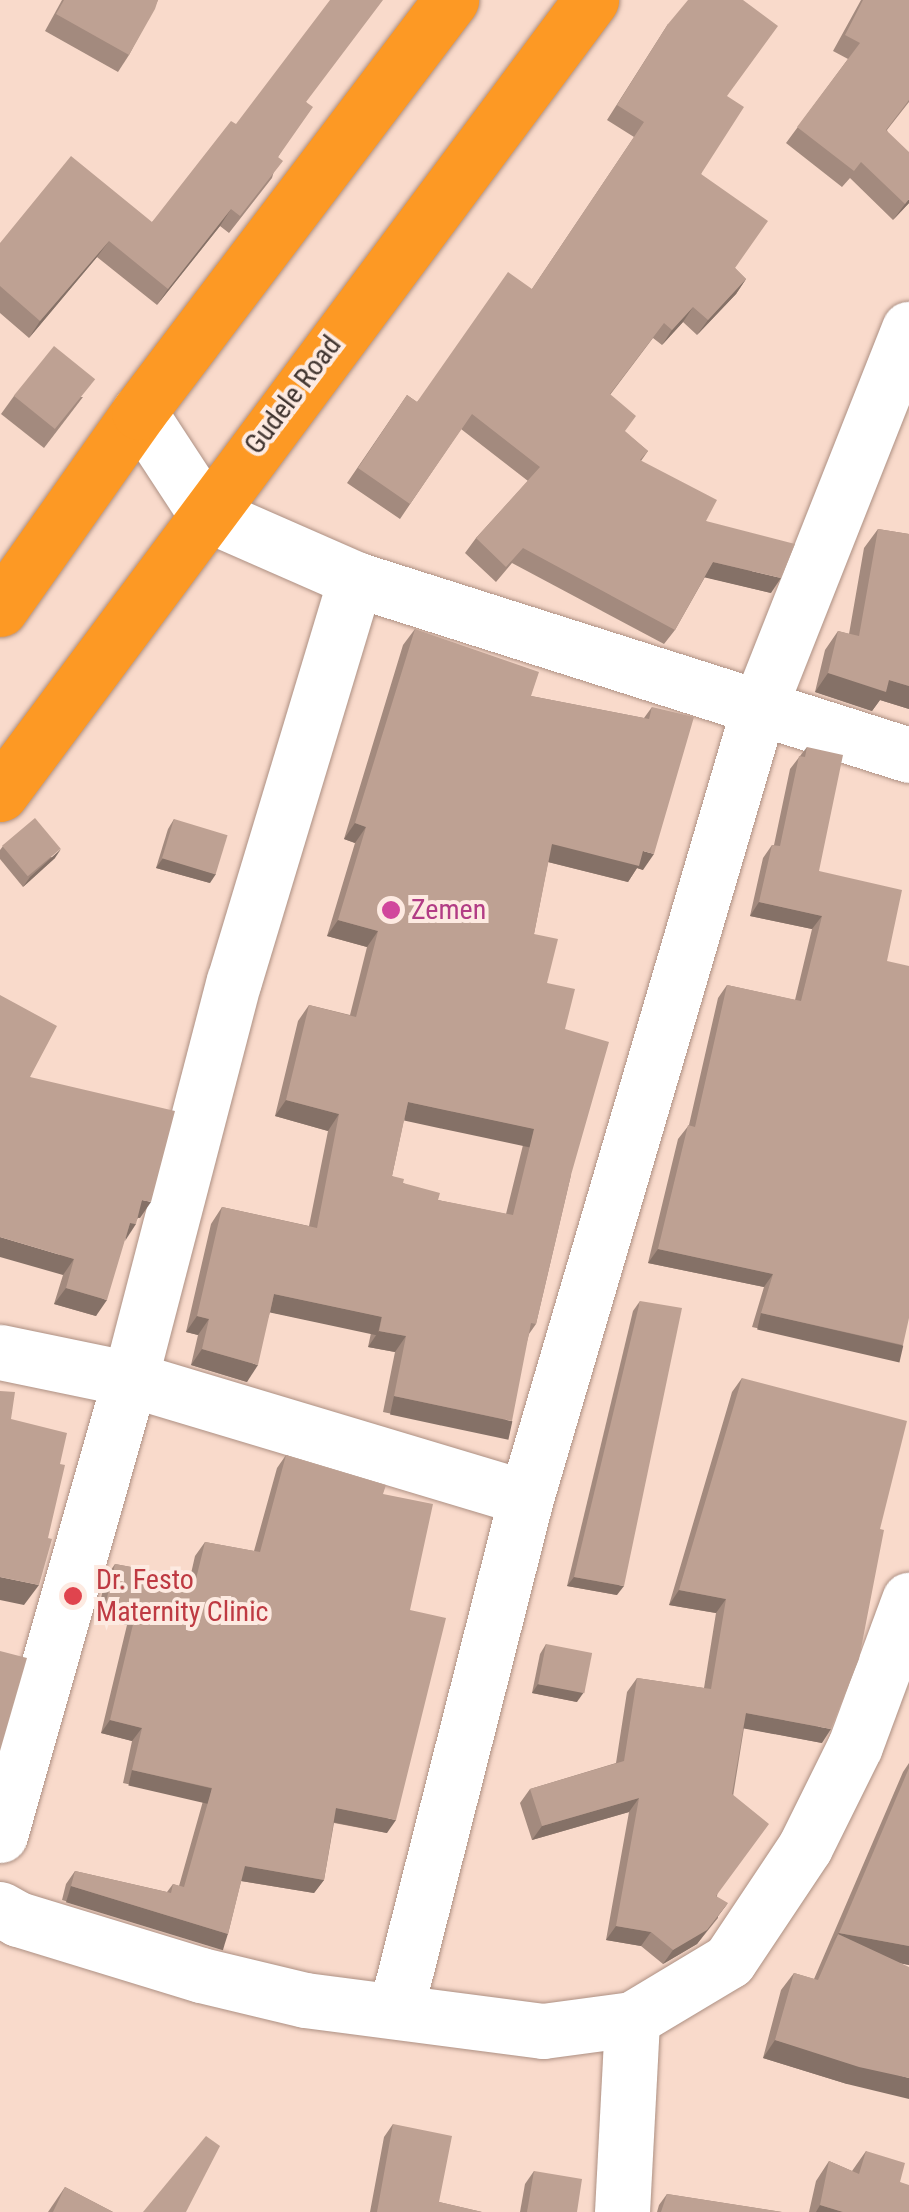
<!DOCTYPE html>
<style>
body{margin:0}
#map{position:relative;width:909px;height:2212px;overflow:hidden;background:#f9dacb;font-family:"Roboto Condensed",sans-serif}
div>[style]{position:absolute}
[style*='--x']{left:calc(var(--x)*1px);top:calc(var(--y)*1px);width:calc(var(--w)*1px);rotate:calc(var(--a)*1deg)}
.roads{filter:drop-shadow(0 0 2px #ad9083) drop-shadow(0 0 2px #ad9083)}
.minor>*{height:55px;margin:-27.5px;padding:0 27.5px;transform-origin:27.5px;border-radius:27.5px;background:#fff}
.highway>*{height:55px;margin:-27.5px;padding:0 27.5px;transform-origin:27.5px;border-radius:27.5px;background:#fd9924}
.wall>*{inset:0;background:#a38a7e}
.shaded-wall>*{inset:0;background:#857167;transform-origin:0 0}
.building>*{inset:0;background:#bea193;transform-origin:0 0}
.dots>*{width:28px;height:28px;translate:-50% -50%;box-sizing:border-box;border:5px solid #fdeae1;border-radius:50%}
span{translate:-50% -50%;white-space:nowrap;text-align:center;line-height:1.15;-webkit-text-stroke:8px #fdeae1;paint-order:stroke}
.street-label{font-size:28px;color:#413530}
.hotel-label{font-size:28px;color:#b23c85}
.left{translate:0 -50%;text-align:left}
.health-label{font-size:28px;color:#be3a42}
</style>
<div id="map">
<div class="roads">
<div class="minor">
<div style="--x:139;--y:412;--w:121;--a:56.8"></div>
<div style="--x:205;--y:513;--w:164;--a:23.7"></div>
<div style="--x:355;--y:579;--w:581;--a:17.62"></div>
<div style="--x:0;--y:1352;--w:133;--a:11.7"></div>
<div style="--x:130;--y:1379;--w:413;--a:16.7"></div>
<div style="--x:0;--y:1835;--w:474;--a:-74.1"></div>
<div style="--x:130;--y:1379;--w:411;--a:-75.4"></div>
<div style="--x:234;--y:981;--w:420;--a:-73.2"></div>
<div style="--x:0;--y:1909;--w:21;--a:29"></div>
<div style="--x:18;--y:1919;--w:191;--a:17"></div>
<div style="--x:201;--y:1975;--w:107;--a:13.5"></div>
<div style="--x:305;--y:2000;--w:240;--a:7.4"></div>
<div style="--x:543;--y:2031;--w:90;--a:-7.7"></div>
<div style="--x:632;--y:2019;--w:113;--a:-30.9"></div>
<div style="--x:729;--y:1961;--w:137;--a:-56.3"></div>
<div style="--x:805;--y:1847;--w:113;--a:-63.7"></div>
<div style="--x:855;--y:1746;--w:156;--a:-69.7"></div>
<div style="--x:396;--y:2009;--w:527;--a:-75.73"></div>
<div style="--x:526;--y:1498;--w:821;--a:-73.59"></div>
<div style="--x:758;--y:710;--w:410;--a:-68.4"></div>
<div style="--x:622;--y:2212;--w:193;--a:-87"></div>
</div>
<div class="highway">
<div style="--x:0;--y:609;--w:241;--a:-54.8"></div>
<div style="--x:139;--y:412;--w:517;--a:-52.86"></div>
<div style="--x:0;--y:794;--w:990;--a:-53.34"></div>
</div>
</div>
<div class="wall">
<div style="clip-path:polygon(62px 0,158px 0,129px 55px,118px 72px,45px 31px)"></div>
<div style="clip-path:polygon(861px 0,909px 0,909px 102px,887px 130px,909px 203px,893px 220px,850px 178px,842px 187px,786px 143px,848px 59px,833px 51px)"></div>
<div style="clip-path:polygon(668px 24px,727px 96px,701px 174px,735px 268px,746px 279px,736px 294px,697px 335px,683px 322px,662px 345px,653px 338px,610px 395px,625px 432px,648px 451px,641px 461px,706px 521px,771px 593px,705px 577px,675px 630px,664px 644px,512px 563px,496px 582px,465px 553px,476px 538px,528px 481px,461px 429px,400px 519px,347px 483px,407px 395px,417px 402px,532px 289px,634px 137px,607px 120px)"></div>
<div style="clip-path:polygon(307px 102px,278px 157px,272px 178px,229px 233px,220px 226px,157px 305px,97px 257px,29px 338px,0 313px,0 243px,152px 222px)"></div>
<div style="clip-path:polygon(14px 396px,83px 397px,44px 448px,1px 414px)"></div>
<div style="clip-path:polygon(878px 529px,909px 534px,909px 709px,880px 700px,872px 711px,815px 692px,825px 650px,838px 631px,849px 634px,864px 548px)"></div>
<div style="clip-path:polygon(evenodd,415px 629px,531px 696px,644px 718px,652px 707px,643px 870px,637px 868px,628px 882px,548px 862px,534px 934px,547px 983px,565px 1029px,571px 1175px,536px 1324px,529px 1334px,501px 1437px,383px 1412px,395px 1352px,368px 1347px,371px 1333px,270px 1312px,247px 1382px,191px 1365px,198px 1335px,186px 1332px,211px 1224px,222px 1207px,309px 1226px,328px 1131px,275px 1116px,298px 1021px,309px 1005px,350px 1015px,367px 947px,327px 936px,355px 843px,344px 839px,403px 645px,415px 629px,404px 1119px,523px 1145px,506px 1214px,438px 1200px,403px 1183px,392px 1176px,404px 1119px)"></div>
<div style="clip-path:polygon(807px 747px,819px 871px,887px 961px,903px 1345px,893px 1358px,752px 1327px,764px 1287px,648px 1263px,678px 1139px,689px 1125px,718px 998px,727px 985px,795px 1000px,812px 929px,750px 916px,763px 858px,772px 845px,774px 845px,790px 769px)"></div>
<div style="clip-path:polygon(174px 819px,210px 883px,156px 868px,168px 829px)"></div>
<div style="clip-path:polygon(3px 846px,55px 858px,23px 887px,0 859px,0 850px)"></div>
<div style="clip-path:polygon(30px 1077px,140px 1218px,138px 1218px,124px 1241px,96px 1316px,54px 1304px,63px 1275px)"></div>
<div style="clip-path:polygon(640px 1301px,617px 1595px,567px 1586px,633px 1311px)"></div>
<div style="clip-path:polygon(742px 1378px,822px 1743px,744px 1728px,717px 1896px,718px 1918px,697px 1944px,663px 1964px,641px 1946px,606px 1940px,629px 1812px,532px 1840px,520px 1803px,530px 1789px,616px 1763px,627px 1692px,637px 1678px,704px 1688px,716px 1613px,669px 1605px,732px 1392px)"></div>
<div style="clip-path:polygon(286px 1455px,383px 1494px,410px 1610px,387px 1833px,334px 1823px,324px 1880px,314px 1893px,241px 1881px,228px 1934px,218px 1947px,62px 1900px,66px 1884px,75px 1871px,167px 1892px,173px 1884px,179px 1886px,203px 1801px,123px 1783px,132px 1741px,101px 1733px,127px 1625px,96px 1619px,106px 1577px,115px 1564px,190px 1578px,195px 1556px,205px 1542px,254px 1551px,277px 1468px)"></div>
<div style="clip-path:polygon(546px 1644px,577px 1702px,532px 1693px,540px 1654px)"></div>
<div style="clip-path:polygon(909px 1763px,909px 1965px,900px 1963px,847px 2084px,763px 2058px,781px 1990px,794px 1973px,814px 1979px,903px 1772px)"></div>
<div style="clip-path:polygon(393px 2124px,439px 2202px,482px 2212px,370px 2212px,384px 2137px)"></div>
<div style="clip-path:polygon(866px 2151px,900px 2182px,909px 2212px,809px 2212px,816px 2181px,829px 2161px,852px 2171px)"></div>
<div style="clip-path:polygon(534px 2171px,577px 2212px,520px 2212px,525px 2184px)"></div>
<div style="clip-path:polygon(65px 2187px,113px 2212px,48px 2212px)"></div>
<div style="clip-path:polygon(667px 2194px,782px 2212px,657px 2212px,659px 2205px)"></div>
</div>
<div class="shaded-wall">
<div style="clip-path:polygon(909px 199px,909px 203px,893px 220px,905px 204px)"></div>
<div style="clip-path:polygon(231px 209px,220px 226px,157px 305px,168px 289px)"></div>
<div style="clip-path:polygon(109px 241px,97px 257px,29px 338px,40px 321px)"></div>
<div style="clip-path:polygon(746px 279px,736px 294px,697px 335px,708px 320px)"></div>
<div style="clip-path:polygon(693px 307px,683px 322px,662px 345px,672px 330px)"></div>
<div style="clip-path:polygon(713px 562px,781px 578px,771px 593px,703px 577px)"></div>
<div style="clip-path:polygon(828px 673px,889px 680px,909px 686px,909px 709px,880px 700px,872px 711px,815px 692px)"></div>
<div style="clip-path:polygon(355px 823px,366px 827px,355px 843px,344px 839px)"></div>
<div style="clip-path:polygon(552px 844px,643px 851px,654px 854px,643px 870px,637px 868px,628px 882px,540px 860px)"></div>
<div style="clip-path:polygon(61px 849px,55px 858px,23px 887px,30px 877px)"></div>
<div style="clip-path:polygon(163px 858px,216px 874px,210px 883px,156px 868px)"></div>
<div style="clip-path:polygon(759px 902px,822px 916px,812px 929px,750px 916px)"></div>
<div style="clip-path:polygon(338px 920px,378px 931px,367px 947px,327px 936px)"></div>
<div style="clip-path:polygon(286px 1100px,339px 1114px,328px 1131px,275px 1116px)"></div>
<div style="left:408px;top:1102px;width:129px;height:19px;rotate:12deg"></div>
<div style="clip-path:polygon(142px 1200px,151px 1202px,140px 1218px,130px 1216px)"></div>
<div style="clip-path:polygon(130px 1223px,136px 1224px,125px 1241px)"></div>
<div style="clip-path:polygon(0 1237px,74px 1259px,63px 1275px,0 1257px)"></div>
<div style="clip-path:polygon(658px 1249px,773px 1274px,764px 1287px,648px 1263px)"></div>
<div style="clip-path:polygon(66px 1288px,107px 1300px,96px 1316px,54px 1304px)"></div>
<div style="left:274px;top:1294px;width:110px;height:19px;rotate:12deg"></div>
<div style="left:761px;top:1313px;width:146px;height:17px;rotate:13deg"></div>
<div style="clip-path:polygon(197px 1316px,209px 1319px,198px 1335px,186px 1332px)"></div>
<div style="clip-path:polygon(379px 1331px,406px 1336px,395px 1352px,368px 1347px)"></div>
<div style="clip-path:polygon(202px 1349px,258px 1365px,247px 1382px,191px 1365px)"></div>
<div style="left:394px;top:1396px;width:121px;height:19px;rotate:12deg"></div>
<div style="clip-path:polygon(0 1577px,39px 1585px,24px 1605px,0 1600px)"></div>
<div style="clip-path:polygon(574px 1577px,624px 1586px,617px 1595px,567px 1586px)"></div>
<div style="clip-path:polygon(679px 1590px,726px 1599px,716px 1613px,669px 1605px)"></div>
<div style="clip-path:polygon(105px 1606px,136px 1612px,127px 1625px,96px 1619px)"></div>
<div style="clip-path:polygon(538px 1684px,584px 1692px,577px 1702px,532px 1693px)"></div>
<div style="clip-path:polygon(746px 1713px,831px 1729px,822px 1743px,736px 1727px)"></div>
<div style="clip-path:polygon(110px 1720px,142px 1728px,132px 1741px,101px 1733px)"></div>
<div style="left:132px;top:1770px;width:82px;height:16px;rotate:13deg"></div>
<div style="clip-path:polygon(639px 1798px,629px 1812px,532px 1840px,542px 1826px)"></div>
<div style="clip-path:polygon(336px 1808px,396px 1820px,387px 1833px,327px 1821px)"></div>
<div style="clip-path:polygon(245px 1866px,324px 1880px,314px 1893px,235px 1880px)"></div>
<div style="left:71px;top:1886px;width:164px;height:17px;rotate:17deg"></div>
<div style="clip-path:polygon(728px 1903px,697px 1944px,663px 1964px,673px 1950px)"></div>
<div style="clip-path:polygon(616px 1926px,651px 1932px,641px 1946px,606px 1940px)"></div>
<div style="clip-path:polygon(839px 1933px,909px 1946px,909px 1965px,832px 1950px,838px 1934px,827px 1949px)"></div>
<div style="clip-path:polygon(775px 2040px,909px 2078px,909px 2099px,847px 2084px,763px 2058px)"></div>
<div style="clip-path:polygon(820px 2205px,843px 2212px,816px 2212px)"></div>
</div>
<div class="building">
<div style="clip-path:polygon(64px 0,158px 0,155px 9px,129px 55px,56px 14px)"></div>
<div style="clip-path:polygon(330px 0,383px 0,306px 102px,313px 107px,278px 157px,283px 161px,240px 216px,231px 209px,168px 289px,109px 241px,40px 321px,0 286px,0 243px,71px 156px,152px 222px,231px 121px,236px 124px)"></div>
<div style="clip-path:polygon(688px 0,743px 0,778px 26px,727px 96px,744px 107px,701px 174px,768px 221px,735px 268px,746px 279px,708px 320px,693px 307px,672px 330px,664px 323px,610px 394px,636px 416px,625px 431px,648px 451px,640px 460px,717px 500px,706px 521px,795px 544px,781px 578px,713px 562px,675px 630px,523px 548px,506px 567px,476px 538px,540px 467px,472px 414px,410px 504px,358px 468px,407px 395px,417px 402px,508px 272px,532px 289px,644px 122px,617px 105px,668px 24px)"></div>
<div style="clip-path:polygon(863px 0,909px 0,909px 100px,886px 130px,909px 152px,909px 199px,905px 204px,861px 162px,854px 171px,797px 127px,860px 43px,845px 35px)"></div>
<div style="left:54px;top:346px;width:53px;height:64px;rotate:39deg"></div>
<div style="clip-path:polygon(878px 529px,909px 534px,909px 686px,889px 680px,886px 692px,828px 673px,838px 631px,859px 636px)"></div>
<div style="clip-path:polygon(evenodd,415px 629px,539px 672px,531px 696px,649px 719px,652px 707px,694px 717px,654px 854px,643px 851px,639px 866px,552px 844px,534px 934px,558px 939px,547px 983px,575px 989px,565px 1029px,609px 1042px,571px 1175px,536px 1324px,531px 1323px,512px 1421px,394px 1396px,406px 1336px,379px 1331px,382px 1317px,274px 1294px,258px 1365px,202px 1349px,209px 1319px,197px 1316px,222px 1207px,317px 1228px,339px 1114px,286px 1100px,309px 1005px,356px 1017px,378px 931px,338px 920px,366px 827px,355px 823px,415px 629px,408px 1102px,534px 1129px,513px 1215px,438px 1200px,440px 1193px,403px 1183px,404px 1179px,392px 1176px,408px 1102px)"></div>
<div style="clip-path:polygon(807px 747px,843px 755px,819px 871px,902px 890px,887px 961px,909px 966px,909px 1318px,903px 1345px,761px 1313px,773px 1274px,658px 1249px,688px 1125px,695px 1127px,727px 985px,801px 1001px,822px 916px,759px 902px,772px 845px,780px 846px,799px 756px,805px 757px)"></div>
<div style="left:35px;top:818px;width:40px;height:43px;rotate:50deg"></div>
<div style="left:174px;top:819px;width:56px;height:41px;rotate:17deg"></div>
<div style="clip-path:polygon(0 995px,57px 1026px,30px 1077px,175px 1111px,151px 1202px,142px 1200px,136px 1224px,130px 1223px,107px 1300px,66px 1288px,74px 1259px,0 1237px)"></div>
<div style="clip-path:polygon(640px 1301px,682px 1308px,624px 1586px,574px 1577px)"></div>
<div style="clip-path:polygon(742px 1378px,907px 1421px,880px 1529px,884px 1530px,859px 1659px,831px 1729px,746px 1713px,732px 1794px,769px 1824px,716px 1896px,728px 1903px,707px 1930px,673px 1950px,651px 1932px,616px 1926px,639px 1798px,542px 1826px,530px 1789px,624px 1761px,637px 1678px,711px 1689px,726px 1599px,679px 1590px)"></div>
<div style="clip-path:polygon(0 1391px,15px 1392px,11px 1419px,67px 1433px,60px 1464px,65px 1465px,48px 1538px,52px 1539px,39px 1585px,0 1577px)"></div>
<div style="clip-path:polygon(286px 1455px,386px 1485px,383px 1494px,433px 1504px,410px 1610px,446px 1618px,396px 1820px,336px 1808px,324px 1880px,245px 1866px,228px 1934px,71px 1886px,75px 1871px,171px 1893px,173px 1884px,184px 1887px,212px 1788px,132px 1770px,142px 1728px,110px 1720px,136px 1612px,105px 1606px,115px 1564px,196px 1579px,205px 1542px,260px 1552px)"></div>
<div style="left:546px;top:1644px;width:47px;height:41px;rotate:11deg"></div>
<div style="clip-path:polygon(0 1651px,27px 1658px,0 1751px)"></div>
<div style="clip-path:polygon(909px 1768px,909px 1946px,839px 1933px)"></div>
<div style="clip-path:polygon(838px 1934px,909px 1967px,909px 2078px,859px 2067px,775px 2040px,794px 1973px,818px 1980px)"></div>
<div style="clip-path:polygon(393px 2124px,452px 2136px,439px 2202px,482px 2212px,377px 2212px)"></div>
<div style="clip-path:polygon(206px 2136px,220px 2146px,186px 2212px,143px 2212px)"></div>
<div style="clip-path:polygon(866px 2151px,905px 2163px,900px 2182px,909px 2185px,909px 2212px,843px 2212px,820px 2205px,829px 2161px,859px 2174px)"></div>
<div style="clip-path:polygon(534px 2171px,582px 2179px,577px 2212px,527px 2212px)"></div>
<div style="clip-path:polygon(65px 2187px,113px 2212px,53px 2212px)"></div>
<div style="clip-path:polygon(667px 2194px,782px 2212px,661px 2212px)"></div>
</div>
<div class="dots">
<div style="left:391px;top:910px;background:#d1479c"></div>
<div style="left:73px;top:1596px;background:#e0444e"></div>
</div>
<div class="street-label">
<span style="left:293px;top:395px;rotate:-53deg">Gudele Road</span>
</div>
<div class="hotel-label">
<span class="left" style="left:411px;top:910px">Zemen</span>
</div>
<div class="health-label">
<span class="left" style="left:96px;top:1596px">Dr. Festo<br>Maternity Clinic</span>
</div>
</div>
